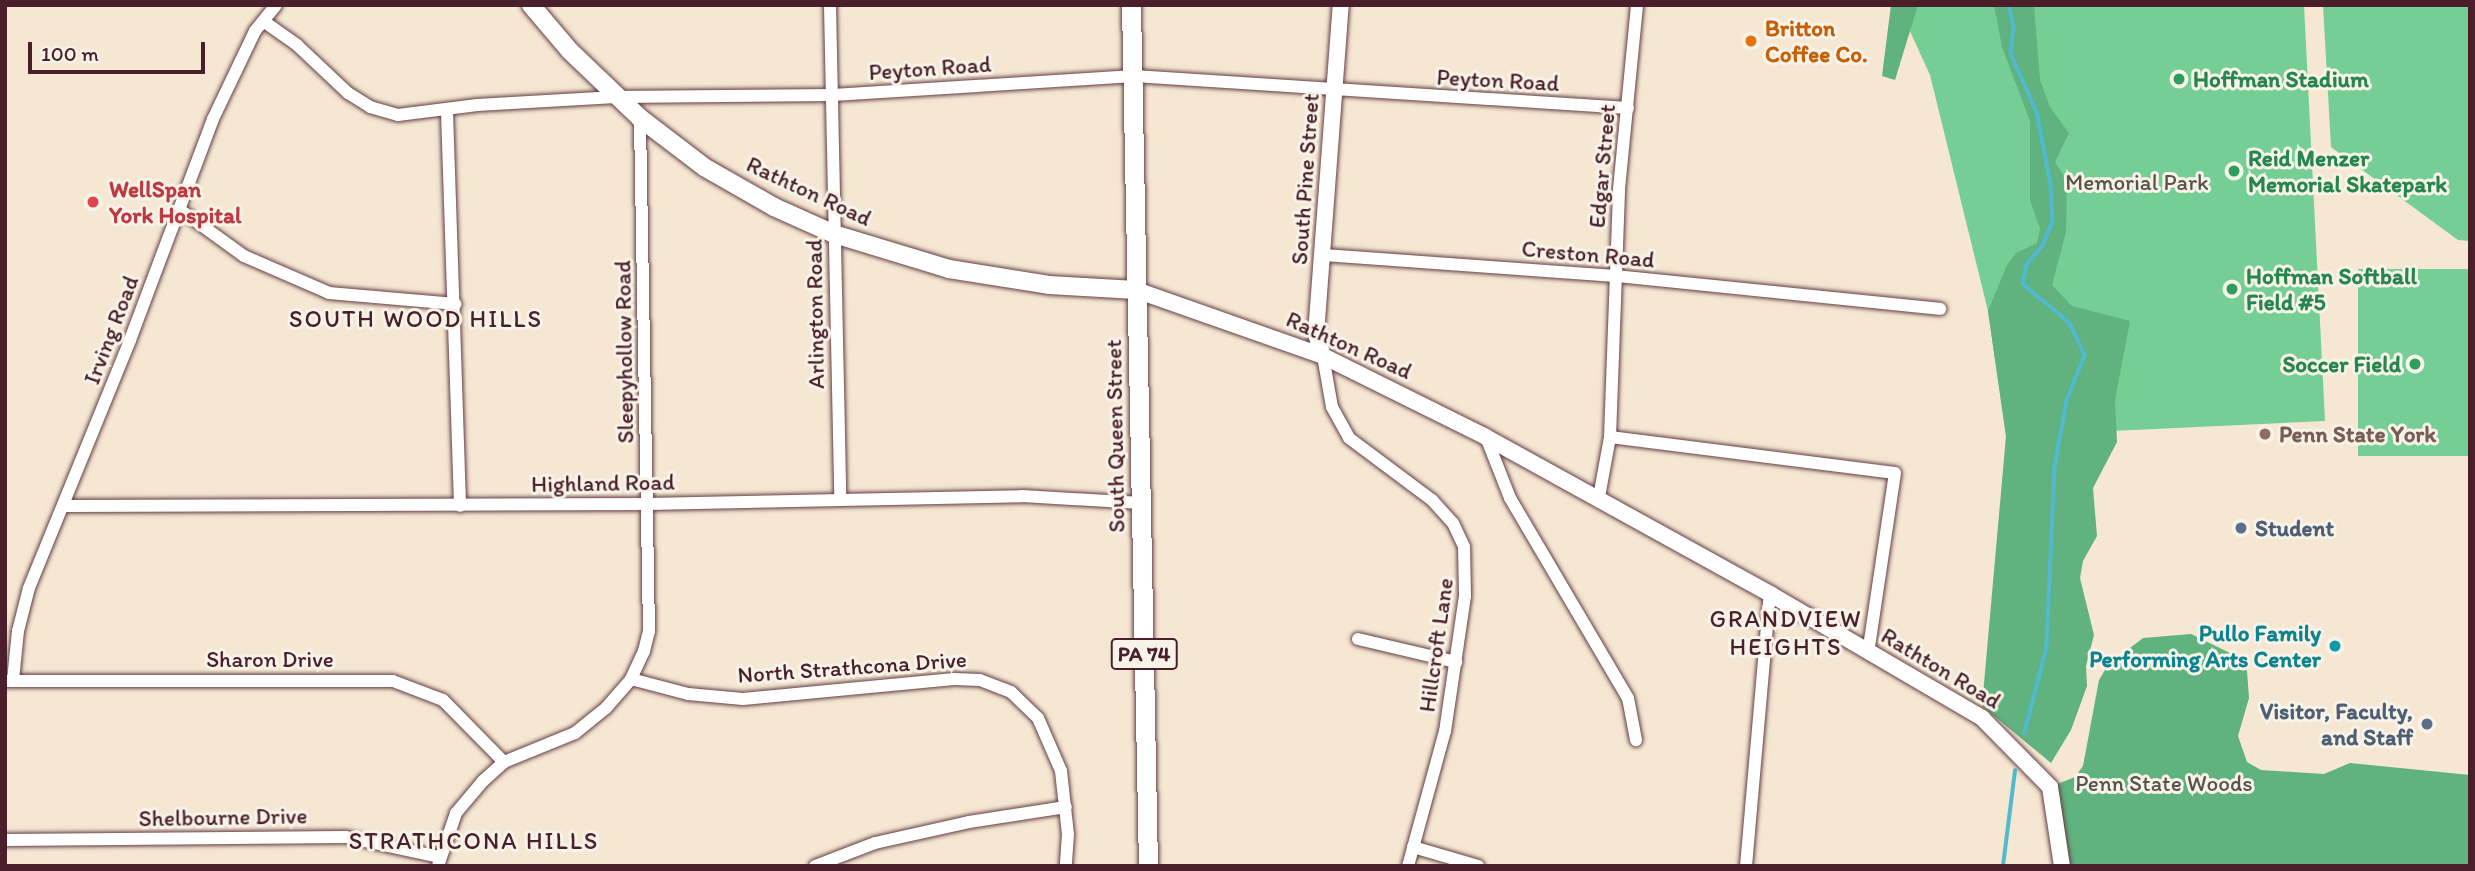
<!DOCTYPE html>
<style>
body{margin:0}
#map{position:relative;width:2475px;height:871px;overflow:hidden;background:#f5e7d2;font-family:Itim,sans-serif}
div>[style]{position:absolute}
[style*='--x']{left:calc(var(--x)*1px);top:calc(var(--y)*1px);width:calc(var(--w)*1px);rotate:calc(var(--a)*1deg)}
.green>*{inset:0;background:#75cf95;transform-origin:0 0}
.forest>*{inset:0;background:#60b27e}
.stream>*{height:3.5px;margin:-1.75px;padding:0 1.75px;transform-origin:1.75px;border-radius:1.75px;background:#52bad0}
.roads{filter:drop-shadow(0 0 2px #643d44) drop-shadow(0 0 2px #643d44)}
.minor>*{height:12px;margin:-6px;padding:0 6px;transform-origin:6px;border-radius:6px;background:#fff}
.tertiary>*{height:16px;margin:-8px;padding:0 8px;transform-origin:8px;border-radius:8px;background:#fff}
.secondary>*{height:18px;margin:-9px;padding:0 9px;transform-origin:9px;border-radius:9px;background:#fff}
.primary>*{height:19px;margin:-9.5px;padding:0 9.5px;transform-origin:9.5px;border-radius:9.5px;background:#fff}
.dots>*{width:19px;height:19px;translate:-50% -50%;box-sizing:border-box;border:4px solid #f7f3e8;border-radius:50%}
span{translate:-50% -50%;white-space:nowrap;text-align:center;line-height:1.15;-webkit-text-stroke:6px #f7f3e8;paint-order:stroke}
.shield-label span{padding:2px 5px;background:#f7f3e8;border:2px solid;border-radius:5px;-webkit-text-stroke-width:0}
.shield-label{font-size:21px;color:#4a1f2b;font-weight:700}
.food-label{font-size:23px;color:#c56008;font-weight:700}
.left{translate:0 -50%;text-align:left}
.street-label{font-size:23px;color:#4a1f2b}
.leisure-label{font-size:23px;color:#27864d;font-weight:700}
.right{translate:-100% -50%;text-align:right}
.park-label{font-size:23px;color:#57544b}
.health-label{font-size:23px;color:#be3a42;font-weight:700}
.education-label{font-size:23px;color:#785e54;font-weight:700}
.service-label{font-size:23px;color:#4e5e75;font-weight:700}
.culture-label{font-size:23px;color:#0d838f;font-weight:700}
.neighbourhood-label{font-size:24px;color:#4a1f2b;letter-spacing:2px}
.frame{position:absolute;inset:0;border:7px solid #4a1f2b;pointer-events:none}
.scale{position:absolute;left:28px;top:42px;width:177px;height:32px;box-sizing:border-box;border:4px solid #4a1f2b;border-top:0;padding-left:9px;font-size:21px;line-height:24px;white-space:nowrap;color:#4a1f2b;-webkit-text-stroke:5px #f7f3e8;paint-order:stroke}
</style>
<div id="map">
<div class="green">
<div style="clip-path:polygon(1898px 5px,2304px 5px,2325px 421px,2006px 436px,1988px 311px,1930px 75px)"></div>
<div style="clip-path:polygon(2323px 5px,2470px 5px,2470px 241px,2458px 240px,2331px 147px)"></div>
<div style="left:2470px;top:269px;width:187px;height:112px;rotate:90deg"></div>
</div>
<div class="forest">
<div style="clip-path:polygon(1891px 5px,1918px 5px,1895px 80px,1882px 76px)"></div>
<div style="clip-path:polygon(1994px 5px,2034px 5px,2040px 80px,2050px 107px,2069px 133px,2055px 162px,2067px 181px,2066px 232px,2052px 285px,2072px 306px,2130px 321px,2115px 400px,2117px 442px,2093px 488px,2097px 536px,2083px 561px,2080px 578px,2094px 635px,2086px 666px,2087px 686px,2071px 730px,2051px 763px,1982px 706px,2006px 436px,1988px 311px,2007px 265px,2016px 253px,2037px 243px,2040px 229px,2030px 200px,2030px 121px,2002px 47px)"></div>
<div style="clip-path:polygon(2191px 634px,2232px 654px,2247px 671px,2249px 698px,2238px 736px,2247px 762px,2261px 770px,2324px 774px,2350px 763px,2470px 775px,2470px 866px,2062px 866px,2050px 787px,2075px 777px,2083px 766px,2099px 680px,2108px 665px,2143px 638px)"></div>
</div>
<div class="stream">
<div style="--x:2009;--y:5;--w:23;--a:77"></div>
<div style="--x:2014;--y:27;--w:27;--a:96"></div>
<div style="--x:2011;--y:54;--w:64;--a:65.9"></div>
<div style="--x:2037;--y:112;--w:73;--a:79"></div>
<div style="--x:2051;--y:184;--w:38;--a:87"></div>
<div style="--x:2053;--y:222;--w:26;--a:113"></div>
<div style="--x:2043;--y:246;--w:25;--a:130"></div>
<div style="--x:2027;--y:265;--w:19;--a:102"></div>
<div style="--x:2023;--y:284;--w:61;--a:39.7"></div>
<div style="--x:2070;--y:323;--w:35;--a:65"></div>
<div style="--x:2085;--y:355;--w:49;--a:111.4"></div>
<div style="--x:2067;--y:401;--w:68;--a:100.2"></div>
<div style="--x:2055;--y:468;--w:179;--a:92.6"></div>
<div style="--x:2047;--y:647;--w:89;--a:104.3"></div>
<div style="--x:2003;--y:866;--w:96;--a:-82.8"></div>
</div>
<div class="roads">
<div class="minor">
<div style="--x:830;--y:5;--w:491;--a:88.8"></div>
<div style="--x:266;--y:23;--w:38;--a:35"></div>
<div style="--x:297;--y:45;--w:70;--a:43.3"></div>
<div style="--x:348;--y:93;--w:26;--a:32"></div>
<div style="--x:370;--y:107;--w:29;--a:16"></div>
<div style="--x:398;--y:115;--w:80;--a:-7.2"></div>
<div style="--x:477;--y:105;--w:139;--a:-3.3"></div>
<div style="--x:616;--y:97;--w:217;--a:-0.5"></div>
<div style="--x:833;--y:95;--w:302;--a:-3.6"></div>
<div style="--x:1134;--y:76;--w:495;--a:3.7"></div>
<div style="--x:447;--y:112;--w:394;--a:88.1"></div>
<div style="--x:179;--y:209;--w:80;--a:35.9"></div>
<div style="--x:244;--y:256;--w:93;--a:23.5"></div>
<div style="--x:329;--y:293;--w:127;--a:5"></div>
<div style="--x:1323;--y:255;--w:294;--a:4.1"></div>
<div style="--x:1616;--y:276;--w:326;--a:5.8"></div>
<div style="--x:1323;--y:356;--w:52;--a:80"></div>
<div style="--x:1332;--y:407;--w:35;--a:61"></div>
<div style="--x:1349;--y:438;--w:104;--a:36.8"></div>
<div style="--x:1432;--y:500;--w:31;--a:48"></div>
<div style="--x:1453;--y:523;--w:26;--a:65"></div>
<div style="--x:1464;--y:547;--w:49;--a:88.8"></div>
<div style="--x:1465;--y:596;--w:136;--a:98.4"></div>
<div style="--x:1445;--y:731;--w:140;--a:105.3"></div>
<div style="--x:1486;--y:437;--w:66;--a:68.5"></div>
<div style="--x:1510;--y:498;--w:232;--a:59.5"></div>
<div style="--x:1628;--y:698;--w:43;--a:79.2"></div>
<div style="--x:1610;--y:437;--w:287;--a:7.2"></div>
<div style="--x:1895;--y:473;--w:182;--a:98.5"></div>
<div style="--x:1599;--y:497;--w:61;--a:-79.6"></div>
<div style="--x:1610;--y:437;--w:248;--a:-87.9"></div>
<div style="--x:1619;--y:189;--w:185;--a:-84.4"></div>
<div style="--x:65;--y:506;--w:583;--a:-0.2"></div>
<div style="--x:648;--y:504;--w:374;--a:-1.2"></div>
<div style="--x:1022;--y:496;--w:119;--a:3.4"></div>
<div style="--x:1358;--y:639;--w:101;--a:13.2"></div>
<div style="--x:631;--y:679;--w:59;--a:14.7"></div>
<div style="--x:688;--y:694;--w:55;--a:5.2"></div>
<div style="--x:743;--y:699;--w:212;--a:-5.4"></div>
<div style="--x:954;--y:679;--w:26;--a:2"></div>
<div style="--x:980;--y:680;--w:33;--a:21"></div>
<div style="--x:1011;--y:692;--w:37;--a:44"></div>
<div style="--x:1038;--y:718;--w:58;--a:66.5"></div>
<div style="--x:1061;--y:771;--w:63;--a:83.7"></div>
<div style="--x:1068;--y:834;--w:32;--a:94"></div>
<div style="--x:13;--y:680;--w:49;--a:-84.2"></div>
<div style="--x:18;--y:631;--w:44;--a:-75.7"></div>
<div style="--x:29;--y:588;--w:268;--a:-67.8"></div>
<div style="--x:130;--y:340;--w:236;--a:-69.4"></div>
<div style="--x:213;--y:119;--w:98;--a:-64.5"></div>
<div style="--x:255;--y:31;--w:33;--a:-51"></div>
<div style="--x:6;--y:681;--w:387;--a:0"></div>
<div style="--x:393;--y:681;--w:53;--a:20.8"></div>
<div style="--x:443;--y:700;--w:87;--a:45.5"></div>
<div style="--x:5;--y:840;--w:341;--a:-0.5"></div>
<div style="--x:346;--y:837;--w:95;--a:12.1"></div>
<div style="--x:1413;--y:847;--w:68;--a:16.3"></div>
<div style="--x:438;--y:866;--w:56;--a:-71.2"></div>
<div style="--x:456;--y:813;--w:42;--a:-49.8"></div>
<div style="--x:483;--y:781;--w:28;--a:-42"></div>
<div style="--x:504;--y:762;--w:77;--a:-22.2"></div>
<div style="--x:575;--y:733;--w:40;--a:-39"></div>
<div style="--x:606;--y:708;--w:38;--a:-49"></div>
<div style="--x:631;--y:679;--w:31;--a:-65"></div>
<div style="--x:644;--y:651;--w:21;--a:-76"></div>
<div style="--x:649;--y:631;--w:513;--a:-91.01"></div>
<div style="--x:815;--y:866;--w:64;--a:-21"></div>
<div style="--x:875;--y:843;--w:96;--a:-12.6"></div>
<div style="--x:969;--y:822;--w:98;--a:-8.8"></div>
<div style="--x:1746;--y:866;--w:273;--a:-85"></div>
</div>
<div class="tertiary">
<div style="--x:1136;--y:290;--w:198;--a:19.4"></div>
<div style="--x:1323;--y:356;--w:182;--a:26.4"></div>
<div style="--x:1486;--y:437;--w:325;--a:28.9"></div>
<div style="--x:1770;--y:594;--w:246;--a:30.3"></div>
<div style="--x:1982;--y:718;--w:97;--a:45.4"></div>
<div style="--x:2050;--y:787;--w:80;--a:81.4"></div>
<div style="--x:1323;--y:356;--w:23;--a:-108"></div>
<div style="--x:1316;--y:334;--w:330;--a:-85.7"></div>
</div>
<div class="secondary">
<div style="--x:531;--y:5;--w:60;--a:49.7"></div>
<div style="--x:570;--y:51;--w:97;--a:43.7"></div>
<div style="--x:640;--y:118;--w:81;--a:37.4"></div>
<div style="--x:704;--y:167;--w:81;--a:29.7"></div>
<div style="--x:774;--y:207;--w:66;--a:24.2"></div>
<div style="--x:834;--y:234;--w:120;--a:16.9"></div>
<div style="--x:949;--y:269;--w:101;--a:9.1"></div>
<div style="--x:1049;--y:285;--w:87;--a:3.3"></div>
</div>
<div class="primary">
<div style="--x:1131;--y:5;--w:861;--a:88.87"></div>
</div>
</div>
<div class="dots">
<div style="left:1751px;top:41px;background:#e8710a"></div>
<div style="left:2179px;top:79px;background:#2e9e5b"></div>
<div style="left:2234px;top:171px;background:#2e9e5b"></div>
<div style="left:93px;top:202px;background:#e0444e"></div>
<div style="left:2232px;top:289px;background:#2e9e5b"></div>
<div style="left:2415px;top:364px;background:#2e9e5b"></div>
<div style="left:2265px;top:434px;background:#8d6e63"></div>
<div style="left:2241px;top:528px;background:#5c6f8a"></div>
<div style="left:2335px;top:646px;background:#0f9aa8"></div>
<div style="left:2427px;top:724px;background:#5c6f8a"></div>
</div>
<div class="shield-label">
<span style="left:1144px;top:654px">PA 74</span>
</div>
<div class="food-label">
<span class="left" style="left:1765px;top:41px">Britton<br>Coffee Co.</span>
</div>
<div class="street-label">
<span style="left:930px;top:68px;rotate:-4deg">Peyton Road</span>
<span style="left:1498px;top:80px;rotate:3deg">Peyton Road</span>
<span style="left:1602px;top:166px;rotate:-85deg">Edgar Street</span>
<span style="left:1305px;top:179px;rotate:-86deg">South Pine Street</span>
<span style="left:809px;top:191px;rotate:25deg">Rathton Road</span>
<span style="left:1588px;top:254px;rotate:5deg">Creston Road</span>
<span style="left:815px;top:314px;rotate:-91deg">Arlington Road</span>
<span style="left:111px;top:330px;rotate:-69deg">Irving Road</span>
<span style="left:1349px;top:345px;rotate:24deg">Rathton Road</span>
<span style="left:624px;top:352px;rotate:-91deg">Sleepyhollow Road</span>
<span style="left:1115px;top:436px;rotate:-91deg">South Queen Street</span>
<span style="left:603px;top:483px;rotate:-1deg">Highland Road</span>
<span style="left:1436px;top:645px;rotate:-82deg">Hillcroft Lane</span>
<span style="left:270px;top:659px">Sharon Drive</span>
<span style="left:852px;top:667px;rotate:-4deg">North Strathcona Drive</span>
<span style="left:1941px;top:668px;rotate:31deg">Rathton Road</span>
<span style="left:223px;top:817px;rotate:-1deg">Shelbourne Drive</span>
</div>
<div class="leisure-label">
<span class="left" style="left:2193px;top:79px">Hoffman Stadium</span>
<span class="left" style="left:2248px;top:171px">Reid Menzer<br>Memorial Skatepark</span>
<span class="left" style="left:2246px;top:289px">Hoffman Softball<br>Field #5</span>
<span class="right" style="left:2401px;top:364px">Soccer Field</span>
</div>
<div class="park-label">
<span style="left:2137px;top:182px">Memorial Park</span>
<span style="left:2164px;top:783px">Penn State Woods</span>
</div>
<div class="health-label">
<span class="left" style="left:109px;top:202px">WellSpan<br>York Hospital</span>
</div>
<div class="education-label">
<span class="left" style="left:2279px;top:434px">Penn State York</span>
</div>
<div class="service-label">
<span class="left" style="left:2255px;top:528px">Student</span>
<span class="right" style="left:2413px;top:724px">Visitor, Faculty,<br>and Staff</span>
</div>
<div class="culture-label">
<span class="right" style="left:2321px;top:646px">Pullo Family<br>Performing Arts Center</span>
</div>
<div class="neighbourhood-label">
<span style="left:416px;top:319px">SOUTH WOOD HILLS</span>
<span style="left:1786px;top:633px">GRANDVIEW<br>HEIGHTS</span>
<span style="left:474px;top:841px">STRATHCONA HILLS</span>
</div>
<div class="frame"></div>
<div class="scale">100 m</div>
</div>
